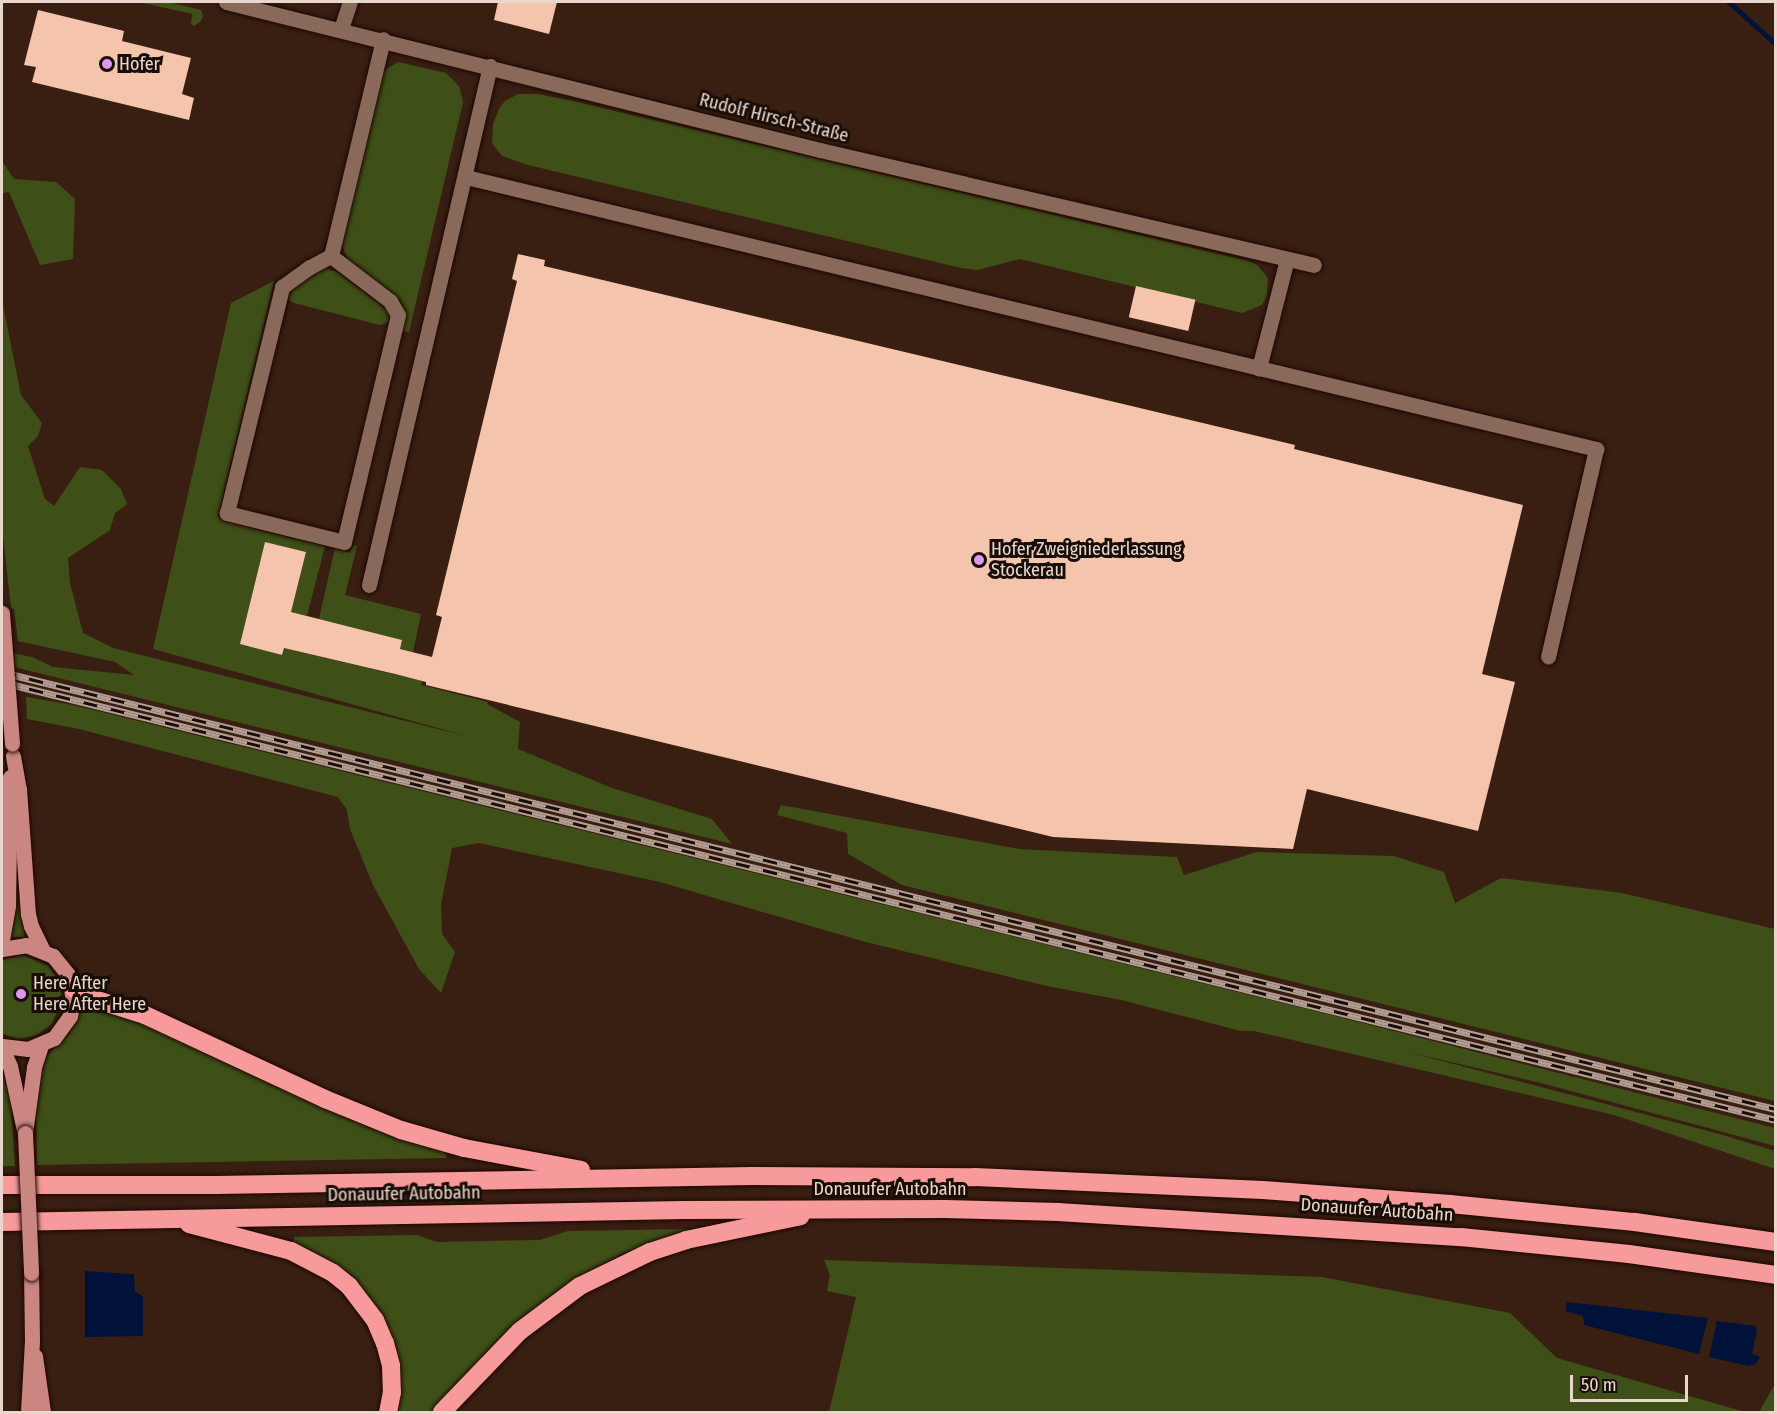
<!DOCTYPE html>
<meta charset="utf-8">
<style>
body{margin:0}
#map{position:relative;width:1777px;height:1414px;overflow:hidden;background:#391f12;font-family:"Fira Sans Condensed",sans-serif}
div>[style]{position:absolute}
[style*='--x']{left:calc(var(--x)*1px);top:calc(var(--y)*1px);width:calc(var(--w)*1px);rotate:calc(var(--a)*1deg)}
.green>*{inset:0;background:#3e5018}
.water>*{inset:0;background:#00113a}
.stream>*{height:4.5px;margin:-2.25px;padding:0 2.25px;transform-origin:2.25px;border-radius:2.25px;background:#00113a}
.building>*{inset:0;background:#f5c4ad;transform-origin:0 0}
.roads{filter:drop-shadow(0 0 2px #1f0800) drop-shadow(0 0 2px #1f0800)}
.minor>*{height:15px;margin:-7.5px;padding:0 7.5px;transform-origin:7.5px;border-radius:7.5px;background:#89695a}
.major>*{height:15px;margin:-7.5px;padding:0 7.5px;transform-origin:7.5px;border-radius:7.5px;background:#cb8681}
.highway>*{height:18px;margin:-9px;padding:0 9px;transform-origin:9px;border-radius:9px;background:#f79a9b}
.rail>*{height:7px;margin-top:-3.5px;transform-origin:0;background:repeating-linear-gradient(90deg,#180d07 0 14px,#b39e94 0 28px);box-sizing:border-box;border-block:2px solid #b39e94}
.bridges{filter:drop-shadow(0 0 2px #1f0800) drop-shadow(0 0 2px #1f0800)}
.major-bridge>*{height:15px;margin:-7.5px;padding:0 7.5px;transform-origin:7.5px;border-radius:7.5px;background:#cb8681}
.dots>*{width:16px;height:16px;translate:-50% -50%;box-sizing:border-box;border:3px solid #180d07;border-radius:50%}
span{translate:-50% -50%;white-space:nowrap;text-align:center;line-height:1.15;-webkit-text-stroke:6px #180d07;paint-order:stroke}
.poi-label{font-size:18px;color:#e9d7ce}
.left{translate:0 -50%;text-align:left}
.street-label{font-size:18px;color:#e9d7ce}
.frame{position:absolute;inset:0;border:3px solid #e9d7ce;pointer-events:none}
.scale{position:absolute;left:1570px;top:1375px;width:118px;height:27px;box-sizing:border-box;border:3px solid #e9d7ce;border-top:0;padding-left:8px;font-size:18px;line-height:21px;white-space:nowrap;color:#e9d7ce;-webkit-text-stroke:4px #180d07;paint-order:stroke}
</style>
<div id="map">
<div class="green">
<div style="clip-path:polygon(139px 2px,168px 2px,201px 10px,203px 16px,200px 22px,194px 26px,191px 24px,192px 14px)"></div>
<div style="clip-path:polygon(398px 62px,446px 73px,459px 86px,463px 102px,409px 332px,402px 331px,406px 313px,401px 301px,348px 259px,343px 248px,343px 238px,379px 90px,385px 70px)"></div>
<div style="clip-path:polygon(518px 94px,538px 94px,582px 103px,1248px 261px,1257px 265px,1268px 278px,1267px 295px,1262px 305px,1242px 313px,1020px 259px,978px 270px,961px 268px,528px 165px,502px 156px,492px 143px,493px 124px,500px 107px,505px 101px)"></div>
<div style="clip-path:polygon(2px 161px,14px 179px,56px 182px,75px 199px,73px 259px,40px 265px,9px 192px,2px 193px)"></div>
<div style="clip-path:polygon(327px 269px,338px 272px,387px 310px,390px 314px,388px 322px,380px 325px,294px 303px,289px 300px,289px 290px,318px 271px)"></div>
<div style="clip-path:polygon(274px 281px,218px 516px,222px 521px,325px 546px,307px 616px,291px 612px,306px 552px,265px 542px,240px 644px,282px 655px,284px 648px,422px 681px,421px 685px,488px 702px,487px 704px,520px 722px,518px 749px,612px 788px,712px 819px,732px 844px,2px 664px,2px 651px,32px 657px,53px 667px,134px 675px,115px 662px,18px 641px,14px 609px,11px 608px,2px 527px,2px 300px,21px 395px,42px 423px,38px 436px,28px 446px,45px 499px,54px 506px,80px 467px,102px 470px,121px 489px,127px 504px,115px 513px,110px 530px,68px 558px,70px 583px,83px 633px,113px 648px,470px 737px,153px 649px,231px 303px)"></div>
<div style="clip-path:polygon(354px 545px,357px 546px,345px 595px,421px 614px,413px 652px,400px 649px,402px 640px,319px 619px,335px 548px,350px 553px)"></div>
<div style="clip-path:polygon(26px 697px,73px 705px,1319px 1012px,1775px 1128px,1775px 1146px,1545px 1084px,1408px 1052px,1723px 1135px,1775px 1151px,1775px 1169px,1614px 1115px,1254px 1031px,1241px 1031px,1121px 1000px,1047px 986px,862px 941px,660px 882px,479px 843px,452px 848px,441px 905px,442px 934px,455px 952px,441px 993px,419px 969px,373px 885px,350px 829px,347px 810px,338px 797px,79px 729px,27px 719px)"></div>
<div style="clip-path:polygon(781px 805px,1019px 849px,1177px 857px,1184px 875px,1257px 852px,1394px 856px,1444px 872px,1455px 903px,1501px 878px,1622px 893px,1775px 929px,1775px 1101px,902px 885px,848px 854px,847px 833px,777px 815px)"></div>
<div style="clip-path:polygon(18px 866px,25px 937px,10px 937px,15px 867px)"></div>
<div style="clip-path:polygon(23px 955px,48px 966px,59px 981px,62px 999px,52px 1024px,37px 1035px,19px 1039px,2px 1034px,2px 960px)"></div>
<div style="clip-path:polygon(82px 1004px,138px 1020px,446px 1151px,446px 1158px,37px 1165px,36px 1116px,40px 1071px,44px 1059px,70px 1033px)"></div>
<div style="clip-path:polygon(2px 1072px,10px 1096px,15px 1166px,2px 1166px)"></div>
<div style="clip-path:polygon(691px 1229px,623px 1253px,557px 1292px,505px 1333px,431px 1412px,395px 1412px,387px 1331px,294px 1244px,294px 1237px,417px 1235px,437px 1242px,540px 1240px,568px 1231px)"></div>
<div style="clip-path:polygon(824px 1260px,1322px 1277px,1510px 1313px,1557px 1358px,1745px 1412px,829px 1412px,856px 1297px,827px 1291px,830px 1275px)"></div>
<div style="clip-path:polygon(1775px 1384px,1775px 1412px,1759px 1412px)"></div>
</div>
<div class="water">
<div style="clip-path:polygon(85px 1271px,134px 1274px,135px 1292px,143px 1296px,143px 1336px,85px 1337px)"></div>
<div style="clip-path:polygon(1567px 1302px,1708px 1318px,1699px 1354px,1584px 1325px,1583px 1316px,1565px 1311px)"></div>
<div style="clip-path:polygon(1717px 1321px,1755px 1326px,1757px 1330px,1752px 1354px,1760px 1357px,1756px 1364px,1748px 1366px,1709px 1357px)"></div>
</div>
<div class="stream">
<div style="--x:1729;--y:2;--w:63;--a:41.8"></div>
</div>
<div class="building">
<div style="clip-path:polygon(498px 2px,557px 2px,549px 34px,494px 20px)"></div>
<div style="clip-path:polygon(38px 10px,124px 31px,122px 41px,191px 58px,182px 94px,194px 98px,189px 120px,32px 82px,36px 67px,24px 65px)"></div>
<div style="clip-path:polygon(518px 254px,545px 260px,544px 266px,1295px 445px,1294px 449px,1523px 505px,1482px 674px,1515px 682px,1478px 831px,1307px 789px,1293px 849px,1053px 837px,426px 685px,426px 682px,395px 674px,284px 648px,282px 655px,240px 644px,265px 542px,306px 552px,291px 612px,402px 640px,400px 649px,432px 657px,442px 617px,436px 615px,517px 281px,512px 279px)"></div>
<div style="left:1136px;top:286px;width:61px;height:32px;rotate:13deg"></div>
</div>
<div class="roads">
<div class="minor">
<div style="--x:226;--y:2;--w:612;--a:13.99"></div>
<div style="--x:820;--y:150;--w:507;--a:13.1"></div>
<div style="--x:341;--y:29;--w:28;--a:-72"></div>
<div style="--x:466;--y:177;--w:816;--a:13.54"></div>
<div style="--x:331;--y:256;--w:74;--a:37.3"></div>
<div style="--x:390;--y:301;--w:16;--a:60"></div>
<div style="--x:398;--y:315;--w:233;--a:103.4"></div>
<div style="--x:344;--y:542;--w:121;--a:-166.1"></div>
<div style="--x:227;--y:513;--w:233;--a:-76.3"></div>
<div style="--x:282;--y:287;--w:34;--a:-36"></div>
<div style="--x:310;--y:267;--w:24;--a:-28"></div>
<div style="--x:331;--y:256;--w:223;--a:-76.5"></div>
<div style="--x:1287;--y:259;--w:113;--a:104.4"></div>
<div style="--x:1259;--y:368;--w:347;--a:13.5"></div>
<div style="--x:1596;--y:449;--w:213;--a:103"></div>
<div style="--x:369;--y:585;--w:533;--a:-76.88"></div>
</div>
<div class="major">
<div style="--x:13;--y:756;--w:34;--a:80"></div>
<div style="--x:19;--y:789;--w:125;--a:85.9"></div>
<div style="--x:28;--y:914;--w:12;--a:76"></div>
<div style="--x:31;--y:926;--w:25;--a:64"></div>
<div style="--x:2;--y:940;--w:36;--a:-80"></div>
<div style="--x:8;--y:905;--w:128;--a:-89.1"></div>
<div style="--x:2;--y:949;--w:24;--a:-9"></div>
<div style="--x:26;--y:945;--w:29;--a:22"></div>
<div style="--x:53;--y:956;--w:26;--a:51"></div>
<div style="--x:69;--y:976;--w:26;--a:81"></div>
<div style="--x:73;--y:1002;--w:14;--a:102"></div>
<div style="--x:70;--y:1016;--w:27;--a:126"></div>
<div style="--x:54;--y:1038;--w:28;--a:157"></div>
<div style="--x:28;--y:1049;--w:26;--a:-173"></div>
<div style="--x:2;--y:1048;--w:20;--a:66"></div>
<div style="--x:10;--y:1066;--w:66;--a:77.7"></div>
<div style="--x:25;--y:1133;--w:67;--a:-82.2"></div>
<div style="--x:34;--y:1067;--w:23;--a:-72"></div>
<div style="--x:35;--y:1356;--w:57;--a:81.9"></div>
<div style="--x:28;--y:1412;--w:71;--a:-86.8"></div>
<div style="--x:32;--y:1341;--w:68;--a:-90.8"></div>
</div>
<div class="highway">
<div style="--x:73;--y:988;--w:21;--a:29"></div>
<div style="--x:91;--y:998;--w:57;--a:17.5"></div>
<div style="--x:145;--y:1015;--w:199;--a:25"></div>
<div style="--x:325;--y:1099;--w:82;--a:22.2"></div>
<div style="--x:401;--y:1130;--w:66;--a:15.9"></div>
<div style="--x:464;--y:1148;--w:119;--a:10.6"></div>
<div style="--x:2;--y:1185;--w:214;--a:0"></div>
<div style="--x:216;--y:1185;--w:536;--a:-0.96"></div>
<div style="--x:752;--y:1176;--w:223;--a:0.3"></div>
<div style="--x:975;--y:1177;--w:288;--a:2.6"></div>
<div style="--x:1263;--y:1190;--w:188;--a:4.3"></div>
<div style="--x:1450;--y:1204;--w:186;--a:5.6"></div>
<div style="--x:1635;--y:1222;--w:142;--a:8.1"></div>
<div style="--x:2;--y:1222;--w:682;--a:-1.01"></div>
<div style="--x:684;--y:1210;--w:261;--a:-0.2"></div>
<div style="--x:945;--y:1209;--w:114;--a:1.5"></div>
<div style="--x:1059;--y:1212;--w:403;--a:3.6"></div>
<div style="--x:1461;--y:1237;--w:169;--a:5.8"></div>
<div style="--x:1629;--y:1254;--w:148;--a:8.1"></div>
<div style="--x:189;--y:1224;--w:106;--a:14.8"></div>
<div style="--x:291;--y:1251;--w:47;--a:27.6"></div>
<div style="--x:333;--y:1273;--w:21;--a:39"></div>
<div style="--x:349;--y:1286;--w:43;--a:52.6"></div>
<div style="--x:375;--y:1320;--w:25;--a:67"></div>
<div style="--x:385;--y:1343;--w:24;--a:75"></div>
<div style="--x:391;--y:1366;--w:26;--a:88"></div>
<div style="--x:392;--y:1392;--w:20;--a:101"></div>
<div style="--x:442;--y:1412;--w:112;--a:-46.1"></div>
<div style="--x:520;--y:1331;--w:75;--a:-36.9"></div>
<div style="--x:580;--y:1286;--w:78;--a:-25.9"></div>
<div style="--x:650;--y:1252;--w:38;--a:-18"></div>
<div style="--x:686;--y:1240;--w:117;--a:-11.8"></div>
</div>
</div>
<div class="rail">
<div style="--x:2;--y:672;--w:1827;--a:13.84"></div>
<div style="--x:2;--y:682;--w:1827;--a:13.87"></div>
</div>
<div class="bridges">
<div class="major-bridge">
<div style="--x:2;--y:613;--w:131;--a:85.6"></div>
<div style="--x:25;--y:1133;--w:140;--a:87.5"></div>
</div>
</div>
<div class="dots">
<div style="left:107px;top:64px;background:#de98f2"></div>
<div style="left:979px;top:560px;background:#de98f2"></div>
<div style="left:21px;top:994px;background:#de98f2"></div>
</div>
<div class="poi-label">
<span class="left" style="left:119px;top:64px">Hofer</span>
<span class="left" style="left:991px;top:560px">Hofer Zweigniederlassung<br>Stockerau</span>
<span class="left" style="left:33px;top:994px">Here After<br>Here After Here</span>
</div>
<div class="street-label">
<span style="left:774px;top:118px;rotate:14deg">Rudolf Hirsch-Straße</span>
<span style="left:890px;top:1189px">Donauufer Autobahn</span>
<span style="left:404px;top:1194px;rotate:-1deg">Donauufer Autobahn</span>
<span style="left:1377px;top:1210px;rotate:4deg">Donauufer Autobahn</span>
</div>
<div class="frame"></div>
<div class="scale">50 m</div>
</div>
